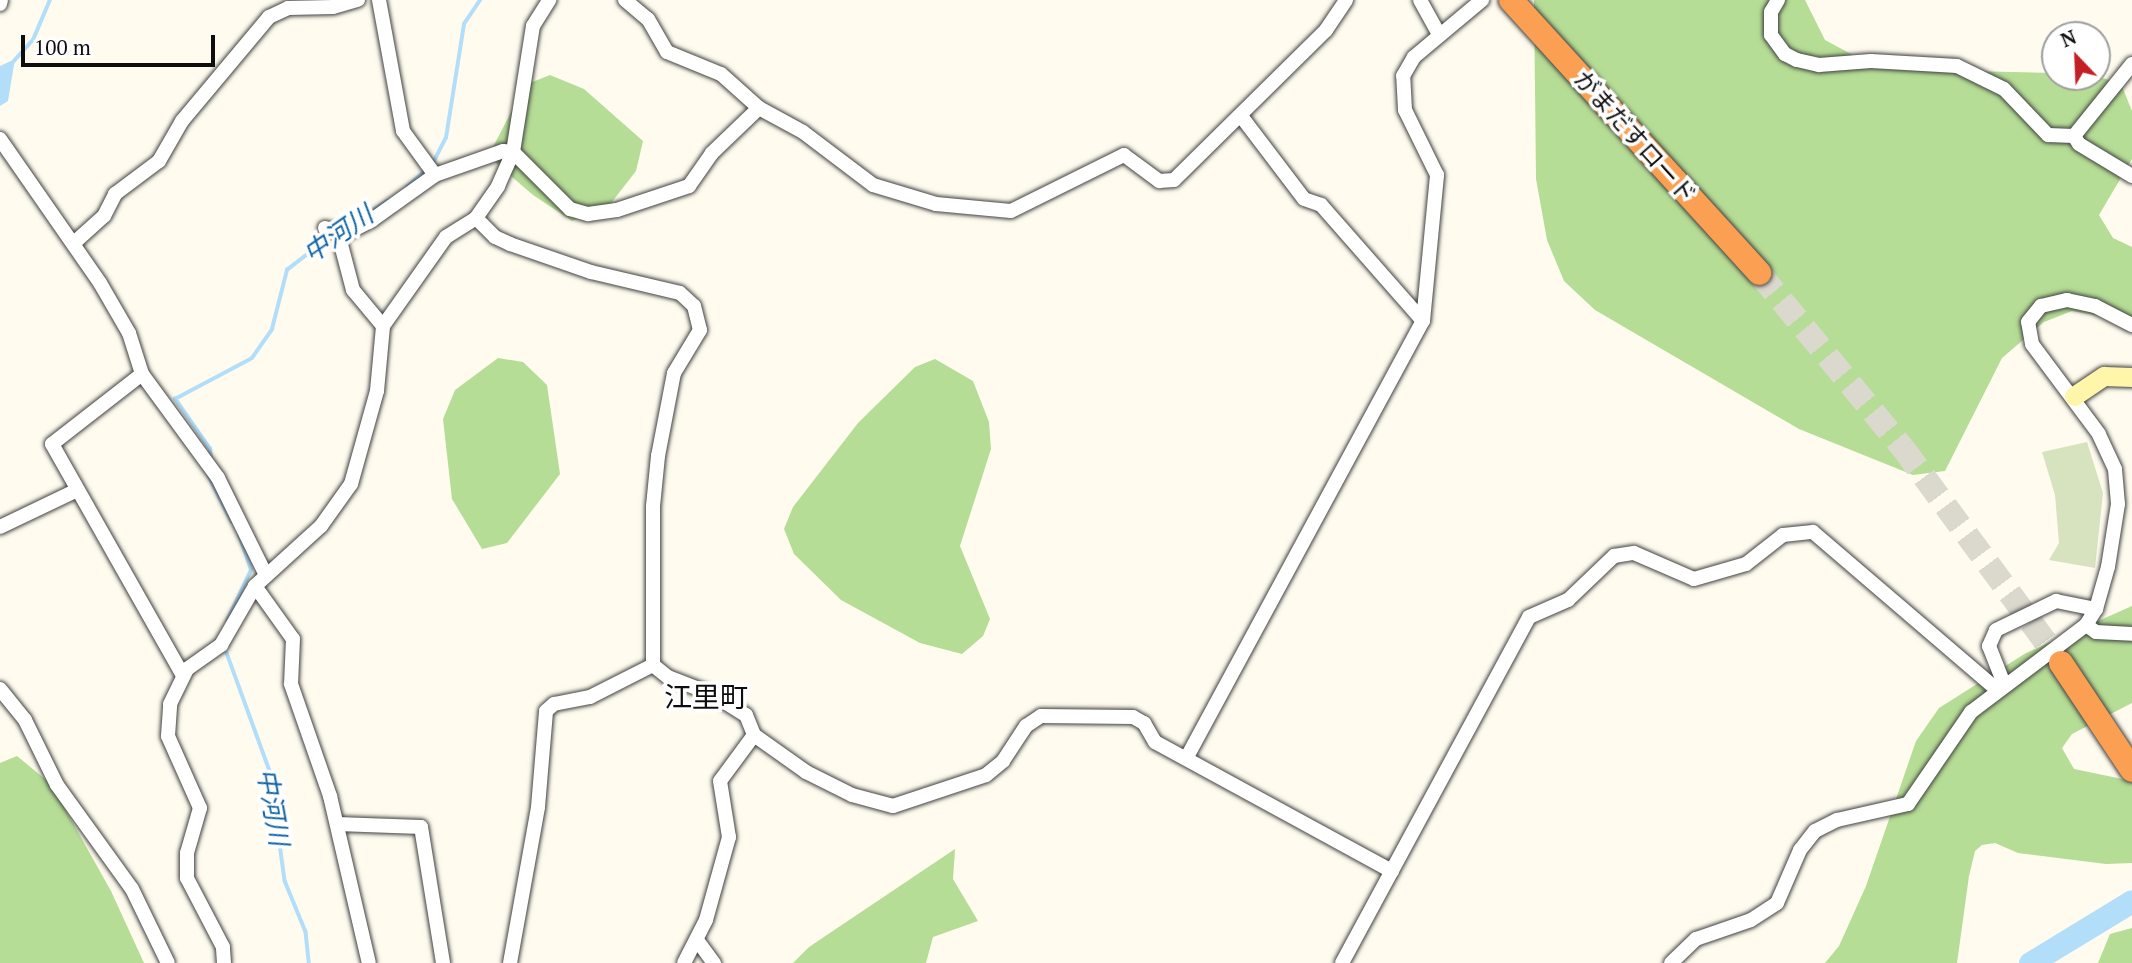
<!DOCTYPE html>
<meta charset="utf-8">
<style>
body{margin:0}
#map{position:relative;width:2132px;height:963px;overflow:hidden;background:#fffcef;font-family:"PT Serif","Noto Sans JP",serif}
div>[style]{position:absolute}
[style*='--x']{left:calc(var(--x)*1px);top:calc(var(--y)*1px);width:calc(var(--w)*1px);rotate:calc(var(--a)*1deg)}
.forest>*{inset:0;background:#b5dd95}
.cemetery>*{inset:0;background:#d7e2bf}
.water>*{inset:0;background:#b2def9}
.stream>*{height:3.5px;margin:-1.75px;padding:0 1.75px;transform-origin:1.75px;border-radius:1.75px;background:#b2def9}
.river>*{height:23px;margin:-11.5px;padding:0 11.5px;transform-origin:11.5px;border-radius:11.5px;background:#b2def9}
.highway-tunnel>*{height:24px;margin-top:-12px;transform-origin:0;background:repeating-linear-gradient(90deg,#dbd8cd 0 24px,transparent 0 36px)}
.roads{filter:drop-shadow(0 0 2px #414141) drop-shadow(0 0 2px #414141)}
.street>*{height:14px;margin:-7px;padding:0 7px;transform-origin:7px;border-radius:7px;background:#fff}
.secondary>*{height:19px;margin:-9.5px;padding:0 9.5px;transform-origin:9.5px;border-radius:9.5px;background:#fff6aa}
.highway>*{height:24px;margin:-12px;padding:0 12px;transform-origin:12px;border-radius:12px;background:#fba052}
span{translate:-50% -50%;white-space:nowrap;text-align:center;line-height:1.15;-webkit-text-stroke:7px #fff;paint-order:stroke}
.street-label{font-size:24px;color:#0e0e0e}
.water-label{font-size:26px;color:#1164a6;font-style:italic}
.quarter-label{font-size:28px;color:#0e0e0e}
.north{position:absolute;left:2041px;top:21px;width:70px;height:70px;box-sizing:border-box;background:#fff;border:2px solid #9f9f9f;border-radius:50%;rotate:337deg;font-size:19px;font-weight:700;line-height:28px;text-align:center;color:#0e0e0e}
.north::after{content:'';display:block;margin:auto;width:24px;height:32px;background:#c51f26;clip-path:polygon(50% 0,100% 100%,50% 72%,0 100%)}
.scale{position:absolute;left:21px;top:35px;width:194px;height:32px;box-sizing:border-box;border:4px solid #0e0e0e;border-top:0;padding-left:9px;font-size:21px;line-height:24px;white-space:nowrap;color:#0e0e0e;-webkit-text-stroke:5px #fff;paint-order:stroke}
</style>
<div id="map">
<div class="forest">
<div style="clip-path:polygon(1534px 0,1805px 0,1825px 40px,1879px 69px,2055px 73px,2055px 77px,2097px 76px,2121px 84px,2132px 111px,2132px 159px,2099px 215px,2113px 238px,2132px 247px,2132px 322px,2072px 311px,2044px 322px,2002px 358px,1945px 471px,1913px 475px,1799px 429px,1595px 310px,1564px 281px,1547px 240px,1536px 179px)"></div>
<div style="clip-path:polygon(550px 75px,584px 89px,643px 141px,636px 171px,608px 207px,572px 221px,533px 195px,496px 163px,491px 151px,525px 85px)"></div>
<div style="clip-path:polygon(498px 358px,523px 362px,547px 385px,560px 474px,507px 543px,482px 549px,452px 499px,443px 419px,455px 390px)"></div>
<div style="clip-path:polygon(935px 359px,973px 381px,989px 422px,991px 449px,960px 546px,990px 619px,983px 636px,962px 654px,920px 643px,841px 600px,794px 554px,784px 529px,793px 507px,858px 423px,915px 367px)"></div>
<div style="clip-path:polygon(2132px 606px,2132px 703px,2072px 734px,2062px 748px,2074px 769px,2132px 781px,2132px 863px,2106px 864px,2018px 853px,1995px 843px,1982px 845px,1975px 851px,1969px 876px,1957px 963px,1825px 963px,1839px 946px,1866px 886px,1916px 741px,1939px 708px,2026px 653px)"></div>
<div style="clip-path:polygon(17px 756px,51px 784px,111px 891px,144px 963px,0 963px,0 763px)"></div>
<div style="clip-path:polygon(955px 849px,953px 879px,978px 921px,933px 937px,926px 963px,793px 963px,809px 947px)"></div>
<div style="clip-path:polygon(2132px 928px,2132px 963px,2098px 963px,2110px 934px)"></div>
</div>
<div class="cemetery">
<div style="clip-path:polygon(2087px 442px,2103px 493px,2095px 568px,2049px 560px,2059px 543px,2055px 495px,2042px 452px)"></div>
</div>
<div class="water">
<div style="clip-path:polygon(15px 59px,8px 101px,0 106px,0 66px)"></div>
</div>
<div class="stream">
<div style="--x:14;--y:61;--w:28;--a:-48"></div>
<div style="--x:33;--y:40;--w:43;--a:-67"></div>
<div style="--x:433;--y:163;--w:28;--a:-63"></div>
<div style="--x:446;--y:138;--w:115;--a:-81"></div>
<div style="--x:464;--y:24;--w:29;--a:-56"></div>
<div style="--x:407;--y:187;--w:24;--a:-42"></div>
<div style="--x:358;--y:220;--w:35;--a:-33"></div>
<div style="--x:211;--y:458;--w:9;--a:-96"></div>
<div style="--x:210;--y:449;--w:61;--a:-125"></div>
<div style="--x:175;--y:399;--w:87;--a:-28"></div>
<div style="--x:252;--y:358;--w:35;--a:-55"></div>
<div style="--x:272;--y:329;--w:61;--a:-75.7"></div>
<div style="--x:287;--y:270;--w:58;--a:-38"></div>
<div style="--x:209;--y:476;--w:51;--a:63.4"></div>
<div style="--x:227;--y:621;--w:56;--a:-64.8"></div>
<div style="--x:251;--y:570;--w:37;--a:-109"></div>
<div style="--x:227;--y:653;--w:126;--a:70"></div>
<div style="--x:270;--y:771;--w:111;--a:82.2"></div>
<div style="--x:285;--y:881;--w:55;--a:67.6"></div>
<div style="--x:306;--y:932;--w:31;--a:84"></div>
</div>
<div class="river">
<div style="--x:2030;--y:963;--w:119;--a:-31.3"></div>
</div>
<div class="highway-tunnel">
<div style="--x:1759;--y:273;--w:227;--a:50.6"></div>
<div style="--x:1903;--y:448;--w:267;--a:53.7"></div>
</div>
<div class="roads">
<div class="street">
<div style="--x:379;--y:0;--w:133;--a:79.6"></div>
<div style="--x:403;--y:131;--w:54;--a:54"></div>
<div style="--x:625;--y:0;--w:30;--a:40"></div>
<div style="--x:648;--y:19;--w:38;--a:60"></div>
<div style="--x:667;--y:52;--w:58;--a:22.2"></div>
<div style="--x:721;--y:74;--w:51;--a:41.8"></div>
<div style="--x:759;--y:108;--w:50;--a:28.6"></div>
<div style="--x:803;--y:132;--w:88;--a:37.1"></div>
<div style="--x:873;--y:185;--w:66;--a:16.8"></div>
<div style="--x:936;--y:204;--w:75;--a:5.3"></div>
<div style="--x:1011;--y:211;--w:126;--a:-26.4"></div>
<div style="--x:1124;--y:155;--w:44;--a:36.6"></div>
<div style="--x:1159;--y:181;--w:15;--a:-4"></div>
<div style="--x:1174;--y:180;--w:214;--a:-44.6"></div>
<div style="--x:1326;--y:30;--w:36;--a:-56"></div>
<div style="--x:1420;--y:0;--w:39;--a:61"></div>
<div style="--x:1778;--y:0;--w:14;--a:120"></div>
<div style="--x:1771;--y:12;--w:23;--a:90"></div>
<div style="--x:1771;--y:35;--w:24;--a:54"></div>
<div style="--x:1785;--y:54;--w:13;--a:27"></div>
<div style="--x:1797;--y:60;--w:23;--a:13"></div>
<div style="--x:1819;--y:65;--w:52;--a:-4.4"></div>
<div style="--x:1871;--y:61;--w:86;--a:3.3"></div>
<div style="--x:1957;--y:66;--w:52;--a:26.1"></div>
<div style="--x:2004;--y:89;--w:64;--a:46.3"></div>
<div style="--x:2048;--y:135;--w:26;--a:2"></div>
<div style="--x:0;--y:4;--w:4;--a:-76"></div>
<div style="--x:2132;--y:64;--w:92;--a:128.9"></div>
<div style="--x:2074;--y:136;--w:9;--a:58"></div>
<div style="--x:2079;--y:144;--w:62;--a:31.1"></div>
<div style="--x:1241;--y:116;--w:104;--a:52.8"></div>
<div style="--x:1304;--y:199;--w:18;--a:19"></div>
<div style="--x:1321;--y:205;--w:154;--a:48.7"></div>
<div style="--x:0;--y:139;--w:175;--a:55.2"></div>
<div style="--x:100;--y:283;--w:58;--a:59.9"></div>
<div style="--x:129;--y:333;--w:43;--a:72.4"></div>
<div style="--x:142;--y:374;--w:129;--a:53.8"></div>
<div style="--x:218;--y:478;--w:108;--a:63.7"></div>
<div style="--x:476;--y:218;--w:27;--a:45"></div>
<div style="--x:495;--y:237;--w:17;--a:25"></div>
<div style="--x:510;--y:244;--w:86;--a:19.1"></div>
<div style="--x:591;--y:272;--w:91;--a:13.3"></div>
<div style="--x:680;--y:293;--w:19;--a:43"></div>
<div style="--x:694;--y:306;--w:25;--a:76"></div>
<div style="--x:700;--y:330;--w:50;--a:121.2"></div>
<div style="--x:674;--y:373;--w:85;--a:100.9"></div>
<div style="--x:658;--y:456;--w:50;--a:95.7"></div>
<div style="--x:653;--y:506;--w:159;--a:90"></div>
<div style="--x:653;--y:665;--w:19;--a:39"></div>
<div style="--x:668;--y:677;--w:47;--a:21.1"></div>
<div style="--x:712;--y:694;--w:40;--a:32"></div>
<div style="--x:746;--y:715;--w:22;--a:68"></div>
<div style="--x:754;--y:735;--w:57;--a:126.5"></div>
<div style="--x:720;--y:781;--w:57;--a:80.9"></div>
<div style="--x:729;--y:837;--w:86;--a:105.5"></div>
<div style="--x:706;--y:920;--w:48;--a:117.1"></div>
<div style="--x:325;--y:228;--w:9;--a:13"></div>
<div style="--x:334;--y:230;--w:9;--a:54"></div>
<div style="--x:339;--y:237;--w:55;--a:75.2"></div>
<div style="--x:353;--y:290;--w:47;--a:50.2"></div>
<div style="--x:339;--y:237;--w:37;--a:-27"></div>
<div style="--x:372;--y:220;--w:77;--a:-35.5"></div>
<div style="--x:435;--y:175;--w:72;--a:-19.4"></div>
<div style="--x:503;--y:151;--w:10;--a:6"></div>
<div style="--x:513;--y:152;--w:81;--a:45"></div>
<div style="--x:570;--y:209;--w:19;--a:16"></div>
<div style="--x:588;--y:214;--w:29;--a:-8"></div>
<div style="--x:617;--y:210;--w:76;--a:-18.4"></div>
<div style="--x:689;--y:186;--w:40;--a:-55.1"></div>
<div style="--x:712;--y:153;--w:65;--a:-43.8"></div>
<div style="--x:75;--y:242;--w:39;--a:-42"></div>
<div style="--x:104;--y:216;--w:25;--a:-63"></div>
<div style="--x:115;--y:194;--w:55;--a:-36.9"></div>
<div style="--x:159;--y:161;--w:46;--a:-60.1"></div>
<div style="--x:182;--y:121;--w:136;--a:-50.1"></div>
<div style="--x:269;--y:17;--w:21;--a:-25"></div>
<div style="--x:288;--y:8;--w:45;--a:-1.3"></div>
<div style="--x:333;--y:7;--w:26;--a:-16"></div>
<div style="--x:142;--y:374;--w:114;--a:142.1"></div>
<div style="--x:52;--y:444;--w:266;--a:60.5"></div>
<div style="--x:0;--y:527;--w:83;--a:-25.6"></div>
<div style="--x:255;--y:586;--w:65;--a:54.4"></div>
<div style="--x:293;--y:639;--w:45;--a:92.5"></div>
<div style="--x:291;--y:684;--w:119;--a:70.8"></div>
<div style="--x:330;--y:796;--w:171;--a:76.9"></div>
<div style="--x:2086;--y:625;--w:12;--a:35"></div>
<div style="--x:2096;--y:632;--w:36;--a:3"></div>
<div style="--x:2004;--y:684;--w:41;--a:-111.5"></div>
<div style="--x:1989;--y:646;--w:17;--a:-66"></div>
<div style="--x:1996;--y:630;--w:67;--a:-25.8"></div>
<div style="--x:2056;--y:601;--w:41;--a:11.3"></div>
<div style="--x:0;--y:689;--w:40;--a:51"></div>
<div style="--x:25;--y:720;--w:72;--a:63.8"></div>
<div style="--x:57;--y:785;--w:128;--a:54.2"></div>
<div style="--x:132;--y:889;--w:82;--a:64.1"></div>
<div style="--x:754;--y:735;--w:64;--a:35.4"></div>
<div style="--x:806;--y:772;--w:51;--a:26.6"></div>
<div style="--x:852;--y:795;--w:42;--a:15"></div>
<div style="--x:893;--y:806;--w:98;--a:-18.4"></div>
<div style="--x:986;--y:775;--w:22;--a:-39"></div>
<div style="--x:1003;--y:761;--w:42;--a:-56.7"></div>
<div style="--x:1026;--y:726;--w:18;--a:-34"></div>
<div style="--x:1041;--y:716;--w:92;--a:0.6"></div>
<div style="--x:1133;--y:717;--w:13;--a:29"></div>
<div style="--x:1144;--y:723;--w:22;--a:60"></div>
<div style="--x:1155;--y:742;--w:270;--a:28.6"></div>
<div style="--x:1187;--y:757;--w:496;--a:-61.6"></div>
<div style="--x:1423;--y:321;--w:147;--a:-84.5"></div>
<div style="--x:1437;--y:175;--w:72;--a:-116.2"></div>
<div style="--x:1405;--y:110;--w:34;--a:-93"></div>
<div style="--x:1403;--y:76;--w:22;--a:-60"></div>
<div style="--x:1414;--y:57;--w:89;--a:-40"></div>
<div style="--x:337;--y:824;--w:84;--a:2"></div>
<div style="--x:421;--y:827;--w:138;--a:80.8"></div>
<div style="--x:697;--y:940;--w:29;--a:54"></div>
<div style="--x:224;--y:963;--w:16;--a:-94"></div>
<div style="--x:223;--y:947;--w:78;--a:-117.6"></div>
<div style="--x:187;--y:878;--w:25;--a:-90"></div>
<div style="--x:187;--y:853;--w:47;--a:-73.9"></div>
<div style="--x:200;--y:808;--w:79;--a:-114"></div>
<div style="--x:168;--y:736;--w:32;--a:-86"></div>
<div style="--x:170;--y:704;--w:39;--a:-64"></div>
<div style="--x:187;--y:669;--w:42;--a:-35.2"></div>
<div style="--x:221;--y:645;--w:68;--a:-60"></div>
<div style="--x:255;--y:586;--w:89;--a:-42.3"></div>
<div style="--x:321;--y:526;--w:52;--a:-54.5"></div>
<div style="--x:351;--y:484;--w:97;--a:-74.4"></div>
<div style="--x:377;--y:391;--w:65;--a:-84.7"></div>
<div style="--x:383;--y:326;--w:109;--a:-54.7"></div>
<div style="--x:446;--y:237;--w:36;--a:-32"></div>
<div style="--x:476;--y:218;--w:39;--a:-55"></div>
<div style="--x:498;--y:186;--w:37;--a:-66"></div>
<div style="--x:513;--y:152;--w:128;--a:-81"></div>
<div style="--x:533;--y:26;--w:31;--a:-58"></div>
<div style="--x:510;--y:963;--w:158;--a:-79.8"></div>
<div style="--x:538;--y:807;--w:96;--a:-85.2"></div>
<div style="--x:546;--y:711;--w:11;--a:-41"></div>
<div style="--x:554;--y:704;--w:37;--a:-11"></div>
<div style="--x:590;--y:697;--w:71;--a:-26.9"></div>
<div style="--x:1342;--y:963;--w:393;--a:-61.6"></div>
<div style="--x:1529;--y:617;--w:43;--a:-23.6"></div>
<div style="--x:1568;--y:600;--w:64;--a:-43.7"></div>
<div style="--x:1614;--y:556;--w:20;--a:-9"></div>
<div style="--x:1634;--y:553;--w:65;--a:23.4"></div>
<div style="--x:1694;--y:579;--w:54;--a:-16.1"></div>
<div style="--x:1746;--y:564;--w:47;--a:-38.1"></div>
<div style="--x:1783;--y:535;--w:30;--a:-6"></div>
<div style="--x:1813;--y:532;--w:241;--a:40.6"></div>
<div style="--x:1671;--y:963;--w:35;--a:-44"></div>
<div style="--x:1696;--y:939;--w:58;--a:-19.1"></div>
<div style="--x:1751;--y:920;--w:31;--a:-33"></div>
<div style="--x:1777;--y:903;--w:58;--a:-66.5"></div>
<div style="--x:1800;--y:850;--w:24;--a:-52"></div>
<div style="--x:1815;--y:831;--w:25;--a:-27"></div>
<div style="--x:1837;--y:820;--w:73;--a:-12.7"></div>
<div style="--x:1908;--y:804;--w:112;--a:-55.6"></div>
<div style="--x:1971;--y:712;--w:144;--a:-37.1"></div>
<div style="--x:2086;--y:625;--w:19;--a:-58"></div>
<div style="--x:2096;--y:609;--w:44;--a:-74.1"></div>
<div style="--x:2108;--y:567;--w:64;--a:-81"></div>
<div style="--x:2118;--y:504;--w:35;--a:-95"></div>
<div style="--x:2115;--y:469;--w:38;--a:-115"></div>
<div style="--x:2099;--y:434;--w:112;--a:-126.7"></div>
<div style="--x:2032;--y:344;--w:22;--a:-100"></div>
<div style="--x:2028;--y:322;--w:21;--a:-51"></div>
<div style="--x:2041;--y:306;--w:27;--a:-13"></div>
<div style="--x:2067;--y:300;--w:29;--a:12"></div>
<div style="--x:2095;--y:306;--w:42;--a:27.2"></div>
</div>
<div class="secondary">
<div style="--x:2074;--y:396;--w:36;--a:-34"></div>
<div style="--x:2104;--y:376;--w:28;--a:2"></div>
</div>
<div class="highway">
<div style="--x:1511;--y:0;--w:369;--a:47.7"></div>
<div style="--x:2061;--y:663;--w:128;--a:56.4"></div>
</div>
</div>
<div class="street-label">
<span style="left:1635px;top:137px;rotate:48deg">がまだすロード</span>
</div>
<div class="water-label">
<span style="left:338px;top:234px;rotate:-35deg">中河川</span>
<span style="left:273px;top:807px;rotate:80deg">中河川</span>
</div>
<div class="quarter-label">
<span style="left:706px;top:697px">江里町</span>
</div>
<div class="north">N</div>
<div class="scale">100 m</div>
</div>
